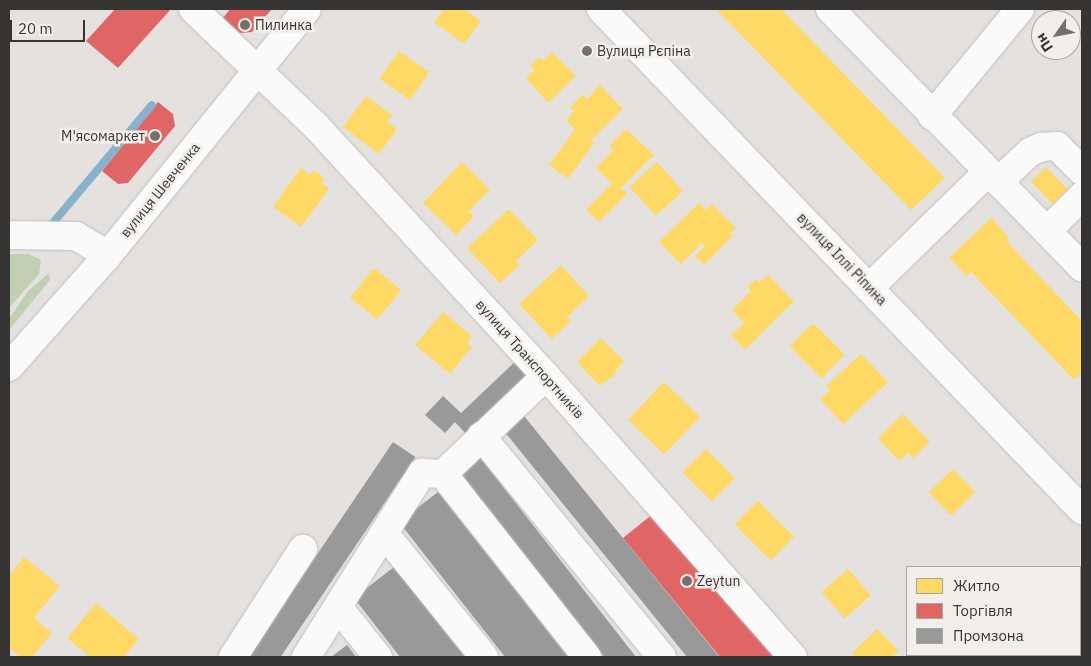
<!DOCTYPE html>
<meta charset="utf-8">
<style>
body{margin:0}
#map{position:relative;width:1091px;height:666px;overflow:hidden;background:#e4e1df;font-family:"IBM Plex Sans",sans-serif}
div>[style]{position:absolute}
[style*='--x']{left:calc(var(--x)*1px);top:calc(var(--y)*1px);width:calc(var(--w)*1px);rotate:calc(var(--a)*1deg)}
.green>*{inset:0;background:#c1cfb2}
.homes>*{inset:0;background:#ffd966;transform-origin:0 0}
.shops>*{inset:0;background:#e06666}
.industry>*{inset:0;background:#999;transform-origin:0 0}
.stream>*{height:8px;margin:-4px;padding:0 4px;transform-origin:4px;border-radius:4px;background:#88b2cb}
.roads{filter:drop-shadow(0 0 1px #c0bebc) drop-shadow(0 0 1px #c0bebc)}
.minor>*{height:28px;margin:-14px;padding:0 14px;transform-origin:14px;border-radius:14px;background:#fbfafa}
.major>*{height:28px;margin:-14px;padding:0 14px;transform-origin:14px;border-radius:14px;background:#fbfafa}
.dots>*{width:14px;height:14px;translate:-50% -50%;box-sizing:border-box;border:2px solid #f2efeb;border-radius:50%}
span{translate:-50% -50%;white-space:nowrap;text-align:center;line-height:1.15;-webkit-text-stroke:5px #f2efeb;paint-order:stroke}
.poi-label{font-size:14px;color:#363433}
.left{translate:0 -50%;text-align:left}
.right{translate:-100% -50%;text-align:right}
.street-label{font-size:14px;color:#363433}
.frame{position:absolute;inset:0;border:10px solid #363433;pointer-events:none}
.legend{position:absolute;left:906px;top:566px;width:175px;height:90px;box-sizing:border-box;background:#f2efeb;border:1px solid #a7a4a1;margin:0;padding:6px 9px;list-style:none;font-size:15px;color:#363433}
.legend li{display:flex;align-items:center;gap:10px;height:25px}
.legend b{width:25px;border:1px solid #a7a4a1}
.north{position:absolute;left:1031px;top:10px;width:50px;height:50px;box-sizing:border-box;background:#f2efeb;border:1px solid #a7a4a1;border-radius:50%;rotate:237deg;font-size:14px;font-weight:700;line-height:20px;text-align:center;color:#363433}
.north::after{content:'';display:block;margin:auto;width:18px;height:22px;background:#73716f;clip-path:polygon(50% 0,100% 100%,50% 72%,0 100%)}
.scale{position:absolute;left:10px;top:20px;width:75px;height:22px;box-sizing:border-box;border:2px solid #363433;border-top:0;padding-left:6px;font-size:15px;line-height:18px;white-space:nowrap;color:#363433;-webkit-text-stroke:4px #f2efeb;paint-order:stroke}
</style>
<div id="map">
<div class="green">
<div style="clip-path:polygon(9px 254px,28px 254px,41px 260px,39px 274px,9px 308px)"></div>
<div style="clip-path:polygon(49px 273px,50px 280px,9px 330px,9px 319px,28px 291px)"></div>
</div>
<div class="homes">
<div style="clip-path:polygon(444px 9px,464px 9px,481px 21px,464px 44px,434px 22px)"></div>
<div style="clip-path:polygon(716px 9px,781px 9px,945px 178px,911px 210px)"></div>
<div style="left:399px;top:51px;width:37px;height:34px;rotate:35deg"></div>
<div style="clip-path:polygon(552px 52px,576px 76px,548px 103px,526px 78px,534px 70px,530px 66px,539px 57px,543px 61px)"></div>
<div style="clip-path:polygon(600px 85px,623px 109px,591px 140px,594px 143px,568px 179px,549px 165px,575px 129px,566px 120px,574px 111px,570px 107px,583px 95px,587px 99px)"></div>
<div style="clip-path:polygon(366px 96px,392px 115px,387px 122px,397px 129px,379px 154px,343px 127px)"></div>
<div style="clip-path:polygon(626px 129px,654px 155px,621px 188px,627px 194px,599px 222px,586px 210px,612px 183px,596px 168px,613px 150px,609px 146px)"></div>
<div style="clip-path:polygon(462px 162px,490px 190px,469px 211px,474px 216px,456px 235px,423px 203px)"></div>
<div style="left:657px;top:162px;width:39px;height:37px;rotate:48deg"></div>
<div style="left:1046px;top:167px;width:35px;height:21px;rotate:46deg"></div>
<div style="clip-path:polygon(301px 168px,310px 175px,313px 170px,325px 179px,322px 183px,329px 189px,301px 227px,273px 207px)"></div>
<div style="clip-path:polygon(699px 203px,706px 210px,712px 204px,736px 228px,730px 234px,733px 236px,704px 265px,695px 256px,705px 246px,702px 243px,681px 264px,659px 242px)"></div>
<div style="clip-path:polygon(509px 209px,538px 240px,516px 261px,520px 265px,500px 283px,467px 248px)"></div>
<div style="clip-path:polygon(991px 218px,1008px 236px,1007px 242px,1082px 321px,1082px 372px,1074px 380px,971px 272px,967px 276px,949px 258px)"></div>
<div style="clip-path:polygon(561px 265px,589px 296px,567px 317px,571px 321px,552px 339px,519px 304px)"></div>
<div style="left:374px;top:268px;width:35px;height:38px;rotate:39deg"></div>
<div style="clip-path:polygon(768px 275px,794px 301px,745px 350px,731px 335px,744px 323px,732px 310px,751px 291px,748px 287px,756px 279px,760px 282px)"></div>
<div style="clip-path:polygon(443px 312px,472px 336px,467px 343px,472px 347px,450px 374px,415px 345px)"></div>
<div style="left:813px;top:323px;width:45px;height:33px;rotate:45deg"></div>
<div style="clip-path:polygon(601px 338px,624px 361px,615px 371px,617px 373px,600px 386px,577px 362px)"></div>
<div style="clip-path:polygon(861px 354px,888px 382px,843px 424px,820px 399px,830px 390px,826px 386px)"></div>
<div style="left:664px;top:382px;width:50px;height:52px;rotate:44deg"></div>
<div style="clip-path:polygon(903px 414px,930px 442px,913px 458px,908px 453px,899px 461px,878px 438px)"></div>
<div style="left:706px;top:449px;width:41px;height:33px;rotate:45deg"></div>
<div style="left:953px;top:469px;width:32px;height:34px;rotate:46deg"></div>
<div style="left:758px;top:501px;width:51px;height:33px;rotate:45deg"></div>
<div style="clip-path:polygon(24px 557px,60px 586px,34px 618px,52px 633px,32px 657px,21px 657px,9px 648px,9px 576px)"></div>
<div style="left:848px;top:569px;width:35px;height:35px;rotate:49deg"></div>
<div style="clip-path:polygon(96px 603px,139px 639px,124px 657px,90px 657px,67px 638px)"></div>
<div style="clip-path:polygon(877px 629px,899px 651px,892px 657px,856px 657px,852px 653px)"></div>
<div style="clip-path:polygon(927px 655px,986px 655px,925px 657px)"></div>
</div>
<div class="shops">
<div style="clip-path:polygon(115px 9px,171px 9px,118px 68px,86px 41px)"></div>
<div style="clip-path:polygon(230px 9px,272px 9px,252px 32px,240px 33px,223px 18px)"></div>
<div style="clip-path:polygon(158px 102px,173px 114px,175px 126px,128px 183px,118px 184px,102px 171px)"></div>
<div style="clip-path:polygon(654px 513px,777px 657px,720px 657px,623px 538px)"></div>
</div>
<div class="industry">
<div style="clip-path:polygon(519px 358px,535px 375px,469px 437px,455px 422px,445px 433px,425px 415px,443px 396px,461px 413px)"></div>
<div style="left:520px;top:411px;width:317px;height:25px;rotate:51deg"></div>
<div style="left:393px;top:442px;width:27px;height:257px;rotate:34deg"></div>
<div style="left:479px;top:456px;width:256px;height:25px;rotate:52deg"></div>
<div style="clip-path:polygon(438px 492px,568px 657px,505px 657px,399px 522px)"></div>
<div style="clip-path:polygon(394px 567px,465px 657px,400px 657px,354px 598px)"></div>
<div style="clip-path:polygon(347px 645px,356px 657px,331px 657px)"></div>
</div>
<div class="stream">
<div style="--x:47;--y:230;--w:163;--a:-50"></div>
</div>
<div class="roads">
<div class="minor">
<div style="--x:193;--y:9;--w:168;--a:43.6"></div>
<div style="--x:315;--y:125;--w:341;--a:47.4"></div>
<div style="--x:546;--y:376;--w:374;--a:48.7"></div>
<div style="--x:830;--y:9;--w:361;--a:45.7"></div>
<div style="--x:932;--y:116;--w:139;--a:-50.6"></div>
<div style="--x:998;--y:182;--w:44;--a:-43.2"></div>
<div style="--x:1030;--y:152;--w:12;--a:-24"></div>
<div style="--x:1041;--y:147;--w:16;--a:-4"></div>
<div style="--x:1057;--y:146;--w:35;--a:45"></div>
<div style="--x:1047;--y:231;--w:49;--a:-45"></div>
<div style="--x:9;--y:235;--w:67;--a:0.9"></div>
<div style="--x:76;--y:236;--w:37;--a:31"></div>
<div style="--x:869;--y:288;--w:165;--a:-44.3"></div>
<div style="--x:481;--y:436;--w:286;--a:50.7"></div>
<div style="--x:443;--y:474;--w:233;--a:51.8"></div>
<div style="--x:384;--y:533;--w:159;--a:51.1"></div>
<div style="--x:338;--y:607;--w:64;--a:51.3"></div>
<div style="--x:1080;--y:636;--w:3;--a:-45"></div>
<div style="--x:233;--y:657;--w:129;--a:-57.1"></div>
<div style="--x:306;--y:657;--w:218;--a:-57.8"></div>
<div style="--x:422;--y:473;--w:21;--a:3"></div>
<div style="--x:443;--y:474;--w:142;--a:-43.6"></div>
<div style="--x:1060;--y:657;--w:4;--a:-34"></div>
</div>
<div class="major">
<div style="--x:601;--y:9;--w:695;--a:46.17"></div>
<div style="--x:9;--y:367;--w:149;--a:-48.5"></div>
<div style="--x:108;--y:255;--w:316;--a:-51"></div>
</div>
</div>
<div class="dots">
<div style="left:245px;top:25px;background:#73716f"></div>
<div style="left:587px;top:51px;background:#73716f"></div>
<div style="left:155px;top:136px;background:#73716f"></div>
<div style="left:687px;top:581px;background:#73716f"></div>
</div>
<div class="poi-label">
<span class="left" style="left:255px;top:25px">Пилинка</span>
<span class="left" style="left:597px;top:51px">Вулиця Рєпіна</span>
<span class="right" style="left:145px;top:136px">М'ясомаркет</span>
<span class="left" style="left:697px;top:581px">Zeytun</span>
</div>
<div class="street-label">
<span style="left:160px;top:190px;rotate:-51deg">вулиця Шевченка</span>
<span style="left:842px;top:259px;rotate:46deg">вулиця Іллі Ріпина</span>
<span style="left:530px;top:359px;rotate:48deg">вулиця Транспортників</span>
</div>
<div class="frame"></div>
<ul class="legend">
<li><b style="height:14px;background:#ffd966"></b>Житло</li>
<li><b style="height:14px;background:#e06666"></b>Торгівля</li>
<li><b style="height:14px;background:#999"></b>Промзона</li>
</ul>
<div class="north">Пн</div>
<div class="scale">20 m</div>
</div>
